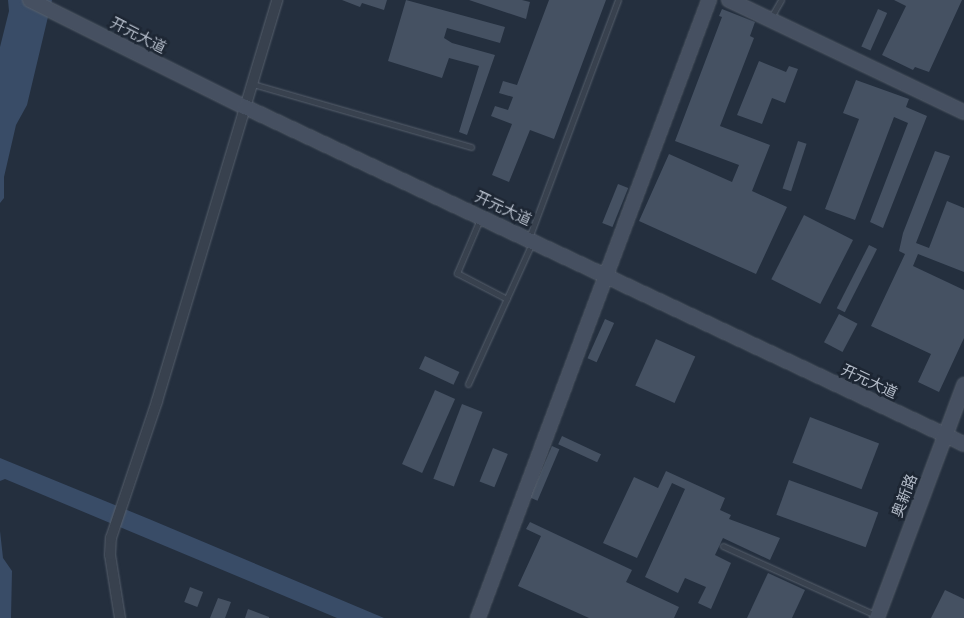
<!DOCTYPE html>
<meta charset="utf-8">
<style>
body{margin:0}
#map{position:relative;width:964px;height:618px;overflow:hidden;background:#242f3e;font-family:Signika,"Noto Sans SC",sans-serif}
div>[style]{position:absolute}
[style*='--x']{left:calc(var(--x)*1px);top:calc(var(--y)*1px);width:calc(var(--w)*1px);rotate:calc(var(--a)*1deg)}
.water>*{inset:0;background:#394c67}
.building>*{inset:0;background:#455162;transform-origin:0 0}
.roads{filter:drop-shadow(0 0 1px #565f6c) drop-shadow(0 0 1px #565f6c)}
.lane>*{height:5px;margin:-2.5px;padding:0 2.5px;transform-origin:2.5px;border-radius:2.5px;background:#38414e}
.street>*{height:10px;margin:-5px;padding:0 5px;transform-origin:5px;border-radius:5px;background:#38414e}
.secondary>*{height:14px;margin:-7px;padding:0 7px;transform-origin:7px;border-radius:7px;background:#465061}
span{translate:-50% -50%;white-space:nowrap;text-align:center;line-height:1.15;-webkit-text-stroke:5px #1d2633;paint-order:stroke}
.street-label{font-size:15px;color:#b4bcc9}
</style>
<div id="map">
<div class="water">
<div style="clip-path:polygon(8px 0,52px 0,27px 105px,16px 125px,4px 177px,4px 198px,0 203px,0 47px,9px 11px)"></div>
<div style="clip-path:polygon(0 458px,149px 519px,384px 618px,337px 618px,5px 479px,0 481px)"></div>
<div style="clip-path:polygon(0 531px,3px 558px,12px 571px,11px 618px,0 618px)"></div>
</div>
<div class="building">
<div style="clip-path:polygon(342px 0,387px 0,384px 10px,362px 3px,360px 7px)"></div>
<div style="clip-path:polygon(406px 0,505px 27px,500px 43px,447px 28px,444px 38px,452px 43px,495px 55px,467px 135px,459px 132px,479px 66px,449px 58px,442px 78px,388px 61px)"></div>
<div style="clip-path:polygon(469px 0,522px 0,530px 2px,526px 19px)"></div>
<div style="clip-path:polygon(549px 0,606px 0,554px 139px,530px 130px,509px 182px,492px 175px,512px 124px,491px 116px,495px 106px,508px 110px,513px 97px,499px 93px,503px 81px,517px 85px)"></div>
<div style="clip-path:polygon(894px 0,962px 0,929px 72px,915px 67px,913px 70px,882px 55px,906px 6px)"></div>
<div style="clip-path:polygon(722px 9px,755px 22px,750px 36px,754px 38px,720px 126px,770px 145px,752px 191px,787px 207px,756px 274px,639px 221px,669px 154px,732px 182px,739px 165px,675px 141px,722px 17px,719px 16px)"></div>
<div style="left:878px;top:9px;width:10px;height:41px;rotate:24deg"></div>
<div style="clip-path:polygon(759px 61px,786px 72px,789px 66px,798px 69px,785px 103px,772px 98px,762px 124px,737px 115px)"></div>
<div style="clip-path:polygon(856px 80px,909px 99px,906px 107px,927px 116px,883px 228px,870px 222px,908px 123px,894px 117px,855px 220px,825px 209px,859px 119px,843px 113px)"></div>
<div style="left:798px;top:141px;width:9px;height:50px;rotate:18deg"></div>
<div style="clip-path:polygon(935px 151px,950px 156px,916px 243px,929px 248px,947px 201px,964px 208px,964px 272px,918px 254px,913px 266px,964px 290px,964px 338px,939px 392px,918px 382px,931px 354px,871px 326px,905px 254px,899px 251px,903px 233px)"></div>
<div style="left:618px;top:184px;width:11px;height:42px;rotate:22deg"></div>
<div style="left:804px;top:215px;width:55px;height:72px;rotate:27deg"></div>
<div style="left:869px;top:245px;width:9px;height:71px;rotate:27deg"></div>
<div style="left:839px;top:314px;width:21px;height:32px;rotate:28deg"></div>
<div style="left:605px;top:319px;width:10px;height:43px;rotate:24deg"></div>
<div style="left:656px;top:339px;width:43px;height:51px;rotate:24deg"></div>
<div style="left:425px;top:356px;width:38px;height:14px;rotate:25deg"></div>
<div style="left:435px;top:390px;width:22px;height:81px;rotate:24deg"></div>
<div style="left:462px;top:404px;width:22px;height:80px;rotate:21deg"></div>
<div style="left:810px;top:417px;width:74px;height:49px;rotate:21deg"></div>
<div style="left:562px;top:436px;width:43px;height:9px;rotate:25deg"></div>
<div style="left:552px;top:446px;width:8px;height:56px;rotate:23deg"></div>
<div style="left:493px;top:448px;width:16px;height:36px;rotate:22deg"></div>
<div style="clip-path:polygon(666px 471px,725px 498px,720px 510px,731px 515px,729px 519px,780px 538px,770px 560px,723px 538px,715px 555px,731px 563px,711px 609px,698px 603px,706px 587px,685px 578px,678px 593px,645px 577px,685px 489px,672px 483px,637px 558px,603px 543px,634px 477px,658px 488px)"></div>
<div style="left:789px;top:480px;width:95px;height:37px;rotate:20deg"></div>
<div style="clip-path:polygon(530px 522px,632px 570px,626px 582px,679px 607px,674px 618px,589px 618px,518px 586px,541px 536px,526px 529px)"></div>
<div style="clip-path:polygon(768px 573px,805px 590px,792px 618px,747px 618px)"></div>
<div style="left:190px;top:587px;width:14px;height:16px;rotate:21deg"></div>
<div style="clip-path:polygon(945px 590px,964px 599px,964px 618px,931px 618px)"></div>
<div style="clip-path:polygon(218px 598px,231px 602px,225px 618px,210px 618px)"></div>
<div style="clip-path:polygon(248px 609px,269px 617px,269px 618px,245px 618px)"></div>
</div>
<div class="roads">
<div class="lane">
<div style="--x:770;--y:19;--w:22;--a:-60"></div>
<div style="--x:253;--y:84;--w:227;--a:16.1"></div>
<div style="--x:480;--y:219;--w:59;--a:113.1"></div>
<div style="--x:457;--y:273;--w:56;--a:27.5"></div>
<div style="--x:529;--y:238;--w:254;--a:-69.5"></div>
<div style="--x:468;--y:384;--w:155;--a:-65.6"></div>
<div style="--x:723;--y:546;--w:169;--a:24.4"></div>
</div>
<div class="street">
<div style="--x:120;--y:618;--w:64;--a:-99"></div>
<div style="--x:110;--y:555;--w:17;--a:-87"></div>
<div style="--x:111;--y:538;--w:145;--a:-71.4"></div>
<div style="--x:157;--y:401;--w:419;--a:-73.3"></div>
</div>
<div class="secondary">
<div style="--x:30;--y:0;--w:240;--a:26.5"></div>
<div style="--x:245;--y:107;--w:794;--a:25.11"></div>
<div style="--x:729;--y:0;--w:260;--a:25.5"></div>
<div style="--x:478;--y:618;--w:660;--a:-69.5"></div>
<div style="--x:877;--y:618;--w:249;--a:-69.5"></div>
</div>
</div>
<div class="street-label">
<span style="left:138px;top:36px;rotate:27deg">开元大道</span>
<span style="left:503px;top:209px;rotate:25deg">开元大道</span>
<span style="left:869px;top:382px;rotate:25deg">开元大道</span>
<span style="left:905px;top:496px;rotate:-69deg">奥新路</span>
</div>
</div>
